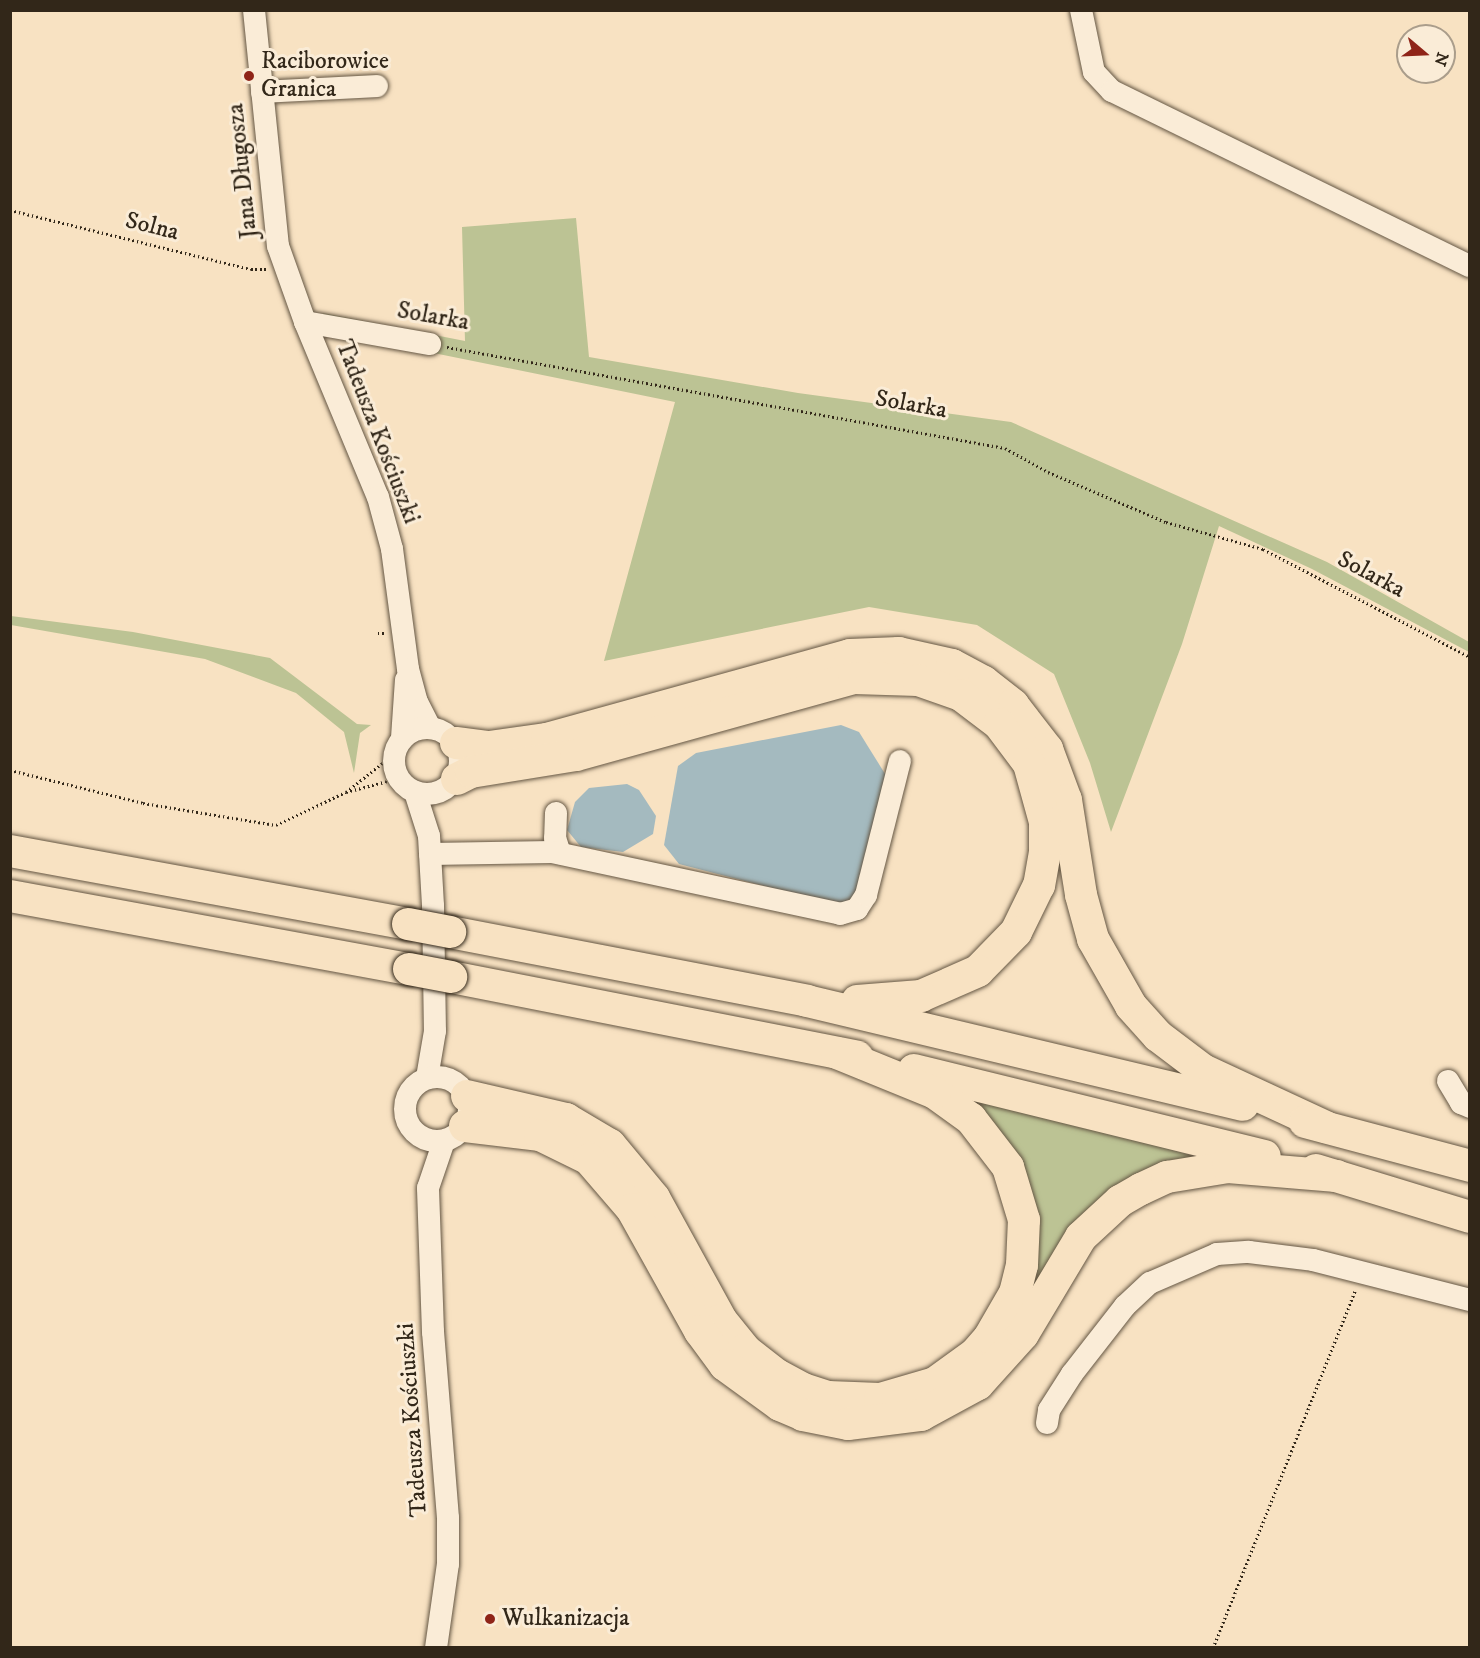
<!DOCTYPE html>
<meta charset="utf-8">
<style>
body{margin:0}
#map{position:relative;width:1480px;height:1658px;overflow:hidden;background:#f8e2c2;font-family:"IM FELL DW Pica",serif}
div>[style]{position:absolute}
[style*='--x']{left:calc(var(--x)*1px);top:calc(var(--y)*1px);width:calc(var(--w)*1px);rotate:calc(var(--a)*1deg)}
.green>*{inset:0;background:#bcc394}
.water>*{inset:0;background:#a4babf}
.path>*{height:3px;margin-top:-1.5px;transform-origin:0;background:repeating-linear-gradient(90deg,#322719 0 1.5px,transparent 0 4.5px)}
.roads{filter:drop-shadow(0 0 2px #645643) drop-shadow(0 0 2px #645643)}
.minor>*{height:22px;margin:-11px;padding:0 11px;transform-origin:11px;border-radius:11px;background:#faecd7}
.minor>.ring{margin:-11px;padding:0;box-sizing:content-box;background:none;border:22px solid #faecd7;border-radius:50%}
.highway>*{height:32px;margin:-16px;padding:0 16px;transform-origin:16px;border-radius:16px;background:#f8e2c2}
.bridges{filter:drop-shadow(0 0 2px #322719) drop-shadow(0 0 2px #322719)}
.highway-bridge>*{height:32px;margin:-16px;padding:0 16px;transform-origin:16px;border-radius:16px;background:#f8e2c2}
.dots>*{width:16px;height:16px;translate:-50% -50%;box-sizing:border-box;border:3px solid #faecd7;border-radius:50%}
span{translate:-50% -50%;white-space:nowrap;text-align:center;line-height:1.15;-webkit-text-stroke:6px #faecd7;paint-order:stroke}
.poi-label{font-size:24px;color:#322719}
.left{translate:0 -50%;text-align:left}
.street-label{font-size:24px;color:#322719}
.frame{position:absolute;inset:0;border:12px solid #322719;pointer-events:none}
.north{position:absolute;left:1396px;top:24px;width:60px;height:60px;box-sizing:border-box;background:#faecd7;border:2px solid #aa9d8b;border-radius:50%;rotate:109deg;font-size:16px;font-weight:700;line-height:24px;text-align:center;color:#322719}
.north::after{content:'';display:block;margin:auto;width:21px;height:27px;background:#8f2418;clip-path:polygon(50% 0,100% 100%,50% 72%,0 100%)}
</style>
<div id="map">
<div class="green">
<div style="clip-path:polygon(576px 218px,589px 357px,798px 393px,1011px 422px,1327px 562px,1469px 642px,1469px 652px,1312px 569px,1219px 526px,1182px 644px,1111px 832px,1090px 763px,1054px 674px,977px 625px,869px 607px,604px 661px,675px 402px,335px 333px,323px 313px,465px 341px,462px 227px)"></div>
<div style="clip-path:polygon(11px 616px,133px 632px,270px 658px,357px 724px,371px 725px,360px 733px,354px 773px,344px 732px,296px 693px,205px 659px,11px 625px)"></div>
<div style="clip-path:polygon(966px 1098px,1174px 1150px,1199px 1158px,1172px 1165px,1025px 1312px,1034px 1261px)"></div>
</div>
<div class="water">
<div style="clip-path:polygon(841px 725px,859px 732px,887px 777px,860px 894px,841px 906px,679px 864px,664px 845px,678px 766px,696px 753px)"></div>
<div style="clip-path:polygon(627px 784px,639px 790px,656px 816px,653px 834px,623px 852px,581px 847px,567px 830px,575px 802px,589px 788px)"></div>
</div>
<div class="path">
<div style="--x:10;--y:210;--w:248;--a:13.8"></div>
<div style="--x:251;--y:269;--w:15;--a:0"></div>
<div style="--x:447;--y:347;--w:567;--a:10.26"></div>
<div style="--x:1005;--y:448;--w:49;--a:29.2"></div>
<div style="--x:1048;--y:472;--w:128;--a:23"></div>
<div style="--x:1166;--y:522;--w:101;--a:15.6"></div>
<div style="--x:1263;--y:549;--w:233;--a:27.6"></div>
<div style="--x:378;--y:633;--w:7;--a:0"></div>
<div style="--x:10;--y:770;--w:137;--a:13.9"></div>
<div style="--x:143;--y:803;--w:135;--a:9.4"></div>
<div style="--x:276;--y:825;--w:77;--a:-25.2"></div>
<div style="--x:346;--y:792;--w:55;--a:-14.8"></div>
<div style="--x:346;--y:792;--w:61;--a:-38.4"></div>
<div style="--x:1213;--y:1648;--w:386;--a:-68.3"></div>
</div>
<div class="roads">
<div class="minor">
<div style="--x:254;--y:10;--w:237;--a:84.2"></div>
<div style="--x:278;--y:246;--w:81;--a:70.4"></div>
<div style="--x:305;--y:322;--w:190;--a:67.4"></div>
<div style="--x:378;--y:497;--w:54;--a:74.9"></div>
<div style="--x:392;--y:549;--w:121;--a:82.4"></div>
<div style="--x:408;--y:669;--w:34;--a:75"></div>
<div style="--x:417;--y:702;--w:28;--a:63"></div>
<div style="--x:1081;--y:10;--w:63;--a:78.2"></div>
<div style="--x:1094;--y:72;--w:26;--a:47"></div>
<div style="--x:1112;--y:91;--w:398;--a:26.1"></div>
<div style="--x:262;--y:92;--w:115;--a:-3"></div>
<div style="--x:305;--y:322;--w:127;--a:10"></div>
<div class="ring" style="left:394px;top:728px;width:44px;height:44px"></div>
<div style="--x:402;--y:738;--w:58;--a:-86.1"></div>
<div style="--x:415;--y:792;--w:46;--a:72.3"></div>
<div style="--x:429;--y:836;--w:70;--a:86.7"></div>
<div style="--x:433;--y:906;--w:125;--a:89.1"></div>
<div style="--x:435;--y:1031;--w:48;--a:99.7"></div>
<div style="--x:556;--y:813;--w:25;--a:92"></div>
<div style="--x:555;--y:838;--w:16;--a:72"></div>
<div style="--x:430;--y:854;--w:122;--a:-0.9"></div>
<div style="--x:552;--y:852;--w:295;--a:12.1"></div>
<div style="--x:840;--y:914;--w:18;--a:-16"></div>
<div style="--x:857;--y:909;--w:17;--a:-57"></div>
<div style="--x:866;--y:895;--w:138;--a:-75.8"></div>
<div class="ring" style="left:405px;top:1077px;width:42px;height:42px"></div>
<div style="--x:1448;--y:1081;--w:26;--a:59"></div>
<div style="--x:1461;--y:1103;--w:10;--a:24"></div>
<div style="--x:1047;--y:1423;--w:13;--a:-81"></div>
<div style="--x:1049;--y:1410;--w:43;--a:-57.4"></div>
<div style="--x:1072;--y:1374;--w:86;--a:-52.1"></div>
<div style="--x:1125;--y:1306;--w:34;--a:-43"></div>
<div style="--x:1150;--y:1283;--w:73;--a:-23.4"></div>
<div style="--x:1217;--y:1254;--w:32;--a:-4"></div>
<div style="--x:1249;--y:1252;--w:64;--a:7.1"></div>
<div style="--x:1313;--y:1260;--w:162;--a:14.3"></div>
<div style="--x:436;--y:1648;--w:85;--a:-81.9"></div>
<div style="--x:448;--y:1564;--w:46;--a:-90"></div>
<div style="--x:448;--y:1518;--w:187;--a:-94.6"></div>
<div style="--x:433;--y:1332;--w:144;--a:-92"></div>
<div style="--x:428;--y:1188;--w:50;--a:-71.2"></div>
</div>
<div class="highway">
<div style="--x:456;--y:743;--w:33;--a:7"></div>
<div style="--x:489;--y:747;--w:59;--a:-7.9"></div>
<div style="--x:547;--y:739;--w:314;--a:-15.5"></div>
<div style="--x:850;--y:655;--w:49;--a:-2.3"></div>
<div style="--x:899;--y:653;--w:54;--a:12.8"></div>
<div style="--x:952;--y:665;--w:36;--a:28"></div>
<div style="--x:984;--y:682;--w:37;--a:38"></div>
<div style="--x:1013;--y:705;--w:56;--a:52.3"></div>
<div style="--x:1047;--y:749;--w:54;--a:69.6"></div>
<div style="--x:1066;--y:800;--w:96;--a:81"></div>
<div style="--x:1081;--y:895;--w:46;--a:74.7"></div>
<div style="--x:1093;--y:939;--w:77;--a:60.4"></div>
<div style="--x:1131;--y:1006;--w:40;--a:48"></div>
<div style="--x:1158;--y:1036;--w:56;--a:37.1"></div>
<div style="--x:1203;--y:1070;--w:136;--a:24.9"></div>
<div style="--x:457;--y:779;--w:16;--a:-27"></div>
<div style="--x:471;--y:772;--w:106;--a:-9.2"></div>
<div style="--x:576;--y:755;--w:288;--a:-15.5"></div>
<div style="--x:854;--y:678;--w:64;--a:1.8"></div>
<div style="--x:918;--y:680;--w:46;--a:19.2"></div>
<div style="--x:961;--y:695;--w:48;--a:37.3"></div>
<div style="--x:999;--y:724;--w:50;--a:53.1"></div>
<div style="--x:1029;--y:764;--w:60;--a:74.6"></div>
<div style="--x:1045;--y:822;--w:30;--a:90"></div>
<div style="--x:1045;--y:852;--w:34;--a:100"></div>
<div style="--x:1039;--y:885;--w:52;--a:116.1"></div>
<div style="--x:1016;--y:932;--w:54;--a:134.3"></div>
<div style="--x:978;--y:971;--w:62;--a:156.3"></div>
<div style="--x:921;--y:996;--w:64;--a:175.5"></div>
<div style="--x:10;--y:851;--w:405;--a:10.4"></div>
<div style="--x:10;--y:896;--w:406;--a:10.4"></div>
<div style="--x:450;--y:932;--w:364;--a:10.9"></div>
<div style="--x:807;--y:1001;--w:448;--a:13.4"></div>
<div style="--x:451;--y:977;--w:414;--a:11.1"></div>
<div style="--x:914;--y:1070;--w:361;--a:13.8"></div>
<div style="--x:467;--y:1096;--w:102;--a:13.1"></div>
<div style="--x:566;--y:1119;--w:51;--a:30.6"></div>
<div style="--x:610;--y:1145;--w:69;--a:50.3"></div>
<div style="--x:654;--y:1198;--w:139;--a:61.2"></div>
<div style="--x:721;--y:1320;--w:38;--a:51"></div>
<div style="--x:745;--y:1350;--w:41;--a:38"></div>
<div style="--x:777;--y:1375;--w:30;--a:28"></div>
<div style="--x:803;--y:1389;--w:26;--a:18"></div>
<div style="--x:828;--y:1397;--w:52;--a:2.2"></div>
<div style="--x:880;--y:1399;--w:57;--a:-16.2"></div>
<div style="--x:935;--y:1383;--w:49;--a:-35.9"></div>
<div style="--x:975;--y:1354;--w:21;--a:-49"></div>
<div style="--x:989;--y:1338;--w:52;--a:-60"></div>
<div style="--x:1015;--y:1293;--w:29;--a:-76"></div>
<div style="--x:1022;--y:1265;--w:45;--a:-87.5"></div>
<div style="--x:1024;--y:1220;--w:55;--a:-106.8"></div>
<div style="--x:1008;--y:1167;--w:61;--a:-127.6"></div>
<div style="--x:971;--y:1119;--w:44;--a:-144.2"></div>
<div style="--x:935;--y:1093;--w:106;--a:-157.8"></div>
<div style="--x:1305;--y:1122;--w:171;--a:14.9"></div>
<div style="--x:465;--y:1126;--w:76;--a:6.8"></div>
<div style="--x:540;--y:1135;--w:55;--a:26.1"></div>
<div style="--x:589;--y:1159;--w:66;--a:49.3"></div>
<div style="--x:632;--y:1209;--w:140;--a:60.9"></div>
<div style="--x:700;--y:1331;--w:42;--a:53.7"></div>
<div style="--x:725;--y:1365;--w:68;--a:36"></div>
<div style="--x:780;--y:1405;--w:25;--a:23"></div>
<div style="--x:803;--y:1415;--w:46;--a:11.3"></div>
<div style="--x:848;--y:1424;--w:74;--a:-7"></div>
<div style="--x:921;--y:1415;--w:65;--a:-28.5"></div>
<div style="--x:978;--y:1384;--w:67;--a:-48"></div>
<div style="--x:1023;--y:1334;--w:113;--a:-59.1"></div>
<div style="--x:1081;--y:1237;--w:53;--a:-42.7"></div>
<div style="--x:1120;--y:1201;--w:24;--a:-30"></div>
<div style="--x:1141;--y:1189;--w:29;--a:-25"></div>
<div style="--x:1167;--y:1177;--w:62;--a:-9.3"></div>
<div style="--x:1228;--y:1167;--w:109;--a:4.7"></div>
<div style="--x:1316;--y:1170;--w:161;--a:17"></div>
</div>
</div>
<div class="bridges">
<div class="highway-bridge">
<div style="--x:408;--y:924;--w:43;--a:10.8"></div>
<div style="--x:409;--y:969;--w:43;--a:10.8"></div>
</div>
</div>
<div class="dots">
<div style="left:249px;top:76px;background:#8f2418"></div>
<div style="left:490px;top:1619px;background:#8f2418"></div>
</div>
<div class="poi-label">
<span class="left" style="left:261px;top:76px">Raciborowice<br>Granica</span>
<span class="left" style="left:502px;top:1619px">Wulkanizacja</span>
</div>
<div class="street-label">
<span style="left:243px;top:171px;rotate:-96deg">Jana Długosza</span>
<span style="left:152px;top:227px;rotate:14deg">Solna</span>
<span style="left:433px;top:317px;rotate:10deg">Solarka</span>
<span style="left:911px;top:405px;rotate:10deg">Solarka</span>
<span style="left:377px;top:432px;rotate:69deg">Tadeusza Kościuszki</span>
<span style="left:1371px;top:575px;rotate:28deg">Solarka</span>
<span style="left:413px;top:1420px;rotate:-94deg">Tadeusza Kościuszki</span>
</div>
<div class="frame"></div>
<div class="north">N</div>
</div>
